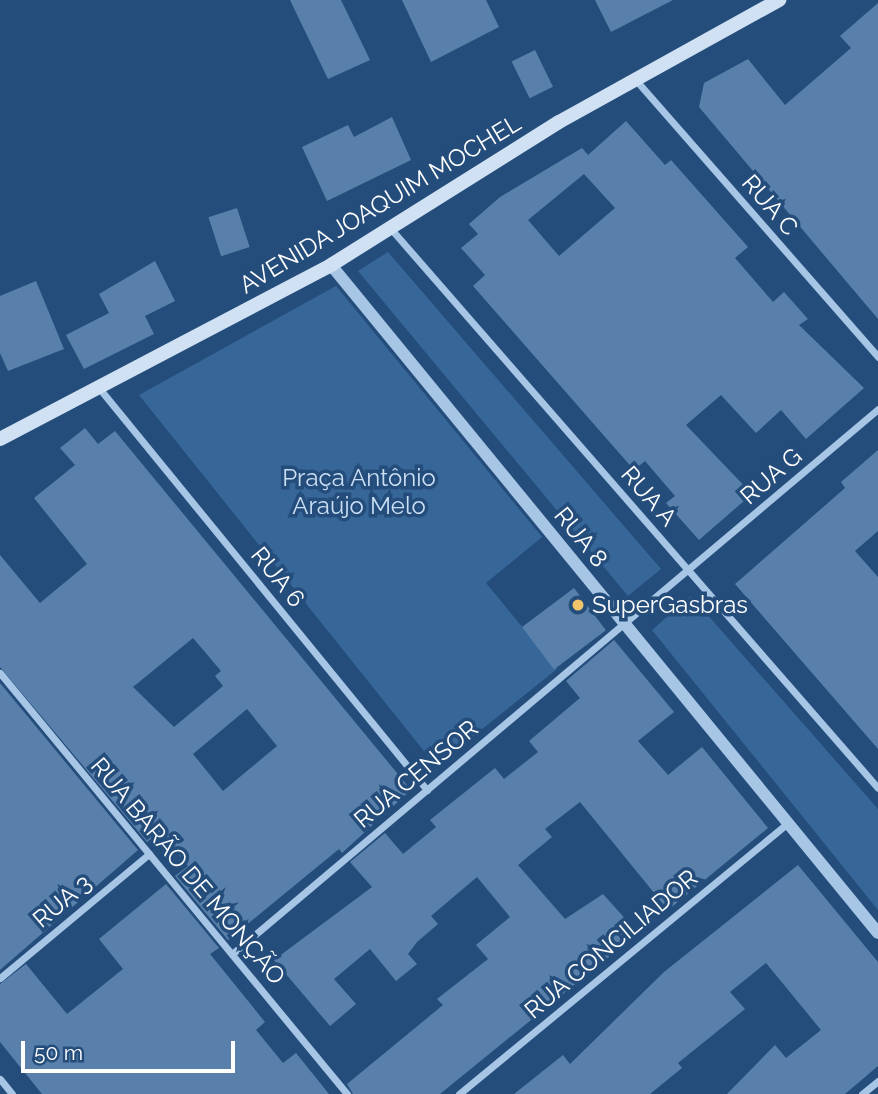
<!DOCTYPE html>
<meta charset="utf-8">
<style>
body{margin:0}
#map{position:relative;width:878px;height:1094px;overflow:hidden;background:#244d7b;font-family:Raleway,sans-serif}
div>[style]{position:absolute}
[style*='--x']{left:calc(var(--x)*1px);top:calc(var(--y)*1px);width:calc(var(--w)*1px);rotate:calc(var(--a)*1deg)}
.green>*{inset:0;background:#376799}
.building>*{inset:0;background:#5980ab;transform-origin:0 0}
.minor>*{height:7px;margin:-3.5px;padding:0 3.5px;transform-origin:3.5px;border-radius:3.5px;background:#a7c5e5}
.tertiary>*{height:12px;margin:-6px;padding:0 6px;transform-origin:6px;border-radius:6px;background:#a7c5e5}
.secondary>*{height:14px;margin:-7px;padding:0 7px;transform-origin:7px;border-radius:7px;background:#d0e1f4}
.dots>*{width:19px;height:19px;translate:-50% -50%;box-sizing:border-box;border:4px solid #244d7b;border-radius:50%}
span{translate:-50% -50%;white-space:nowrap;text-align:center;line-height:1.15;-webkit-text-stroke:7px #244d7b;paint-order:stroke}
.street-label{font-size:24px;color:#fff}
.park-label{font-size:24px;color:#cadef4}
.poi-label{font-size:24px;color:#fff}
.left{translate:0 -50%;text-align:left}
.scale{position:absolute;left:21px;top:1041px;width:214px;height:32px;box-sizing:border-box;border:4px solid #fff;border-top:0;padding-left:9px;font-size:21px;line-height:24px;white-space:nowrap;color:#fff;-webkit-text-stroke:5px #244d7b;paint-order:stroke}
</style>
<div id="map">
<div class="green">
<div style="clip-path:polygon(388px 252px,661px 569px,628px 596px,358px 271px)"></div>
<div style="clip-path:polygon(336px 286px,542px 537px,486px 583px,557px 669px,436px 766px,139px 395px)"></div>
<div style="clip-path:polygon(691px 596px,878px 809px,878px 910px,652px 630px)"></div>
</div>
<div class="building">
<div style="clip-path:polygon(290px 0,341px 0,370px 60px,328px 79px)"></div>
<div style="clip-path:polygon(402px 0,486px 0,499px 27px,431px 62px)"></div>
<div style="clip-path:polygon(595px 0,673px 0,611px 32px)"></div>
<div style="clip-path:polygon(878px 3px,878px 319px,699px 107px,704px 83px,748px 59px,785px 105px,851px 48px,840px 36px)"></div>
<div style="left:535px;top:50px;width:41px;height:26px;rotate:64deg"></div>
<div style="clip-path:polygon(392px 117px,411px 160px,327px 201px,302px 147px,348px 125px,354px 137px)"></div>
<div style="clip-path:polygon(evenodd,626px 121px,665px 165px,671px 160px,748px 247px,735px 258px,773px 302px,784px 292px,808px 319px,799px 325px,864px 388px,806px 439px,781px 410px,756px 433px,721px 395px,686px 425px,752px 494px,699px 540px,666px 503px,675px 496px,645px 461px,634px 470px,473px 286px,485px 275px,461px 248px,478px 234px,469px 224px,500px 197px,582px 148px,588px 155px,626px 121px,584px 174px,615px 208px,559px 256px,528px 220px,584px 174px)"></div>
<div style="left:237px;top:208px;width:41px;height:30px;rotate:72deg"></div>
<div style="clip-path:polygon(155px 261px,175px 301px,145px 316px,154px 334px,84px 369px,66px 335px,109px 313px,99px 294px)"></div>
<div style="clip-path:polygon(36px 281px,64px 349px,8px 371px,0 353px,0 296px)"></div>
<div style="clip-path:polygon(evenodd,85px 428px,98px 444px,115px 431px,411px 790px,342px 853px,339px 849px,228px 940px,175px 876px,188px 866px,160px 832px,147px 842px,0 667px,0 555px,40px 603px,87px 564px,34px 498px,75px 465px,60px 448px,85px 428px,193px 638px,221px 671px,215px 676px,223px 686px,174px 727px,133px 687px,193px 638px,85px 428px,247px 709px,277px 746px,223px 791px,193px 754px,247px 709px)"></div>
<div style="clip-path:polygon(878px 450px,878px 531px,855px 551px,878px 577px,878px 749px,735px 584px,845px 488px,841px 482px)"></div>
<div style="left:574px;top:588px;width:53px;height:65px;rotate:53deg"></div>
<div style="clip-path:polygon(614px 640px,674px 712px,638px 741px,668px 775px,702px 747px,768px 828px,668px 910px,580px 802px,545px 829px,552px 837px,518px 865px,565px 919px,603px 894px,638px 933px,440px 1094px,353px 1094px,347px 1084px,443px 1005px,437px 999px,488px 959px,476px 945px,510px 917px,477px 877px,431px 916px,438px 924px,417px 942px,408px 954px,417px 964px,396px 981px,370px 949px,334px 979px,356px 1004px,330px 1026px,274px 960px,372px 887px,350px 862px,385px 833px,403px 854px,436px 827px,430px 820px,495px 768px,504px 779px,538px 752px,529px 741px,580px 698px,566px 681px)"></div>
<div style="clip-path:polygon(0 683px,138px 850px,0 970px)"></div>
<div style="clip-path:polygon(798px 865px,878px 962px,878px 1066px,845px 1094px,727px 1094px,775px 1045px,786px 1058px,821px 1030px,766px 963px,730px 992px,745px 1009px,678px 1063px,682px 1068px,650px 1094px,514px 1094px,563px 1055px,570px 1064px,664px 972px)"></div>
<div style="clip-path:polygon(166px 884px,219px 948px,210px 954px,265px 1022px,256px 1030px,283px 1063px,296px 1053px,329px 1094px,42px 1094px,0 1042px,0 984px,26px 964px,67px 1014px,123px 969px,99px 939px)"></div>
</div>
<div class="minor">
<div style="--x:634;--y:78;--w:371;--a:48.8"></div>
<div style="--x:391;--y:229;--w:741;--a:48.94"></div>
<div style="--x:99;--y:388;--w:519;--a:50.79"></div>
<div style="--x:0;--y:673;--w:546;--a:50.5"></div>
<div style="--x:232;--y:954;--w:845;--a:-40.15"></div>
<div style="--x:0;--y:978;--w:194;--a:-39.8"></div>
<div style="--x:0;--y:1079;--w:19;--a:51"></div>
<div style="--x:459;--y:1094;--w:426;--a:-39.5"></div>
<div style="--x:862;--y:1094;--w:21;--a:-39"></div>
</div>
<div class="tertiary">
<div style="--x:331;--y:265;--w:863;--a:50.69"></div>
</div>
<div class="secondary">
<div style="--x:0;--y:439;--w:374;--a:-27.7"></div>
<div style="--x:331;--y:265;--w:269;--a:-32.1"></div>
<div style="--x:559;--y:122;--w:252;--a:-29"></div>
</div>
<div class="dots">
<div style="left:578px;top:605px;background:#efc46a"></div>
</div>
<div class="street-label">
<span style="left:380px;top:204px;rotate:-31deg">AVENIDA JOAQUIM MOCHEL</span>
<span style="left:770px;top:205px;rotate:49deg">RUA C</span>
<span style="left:771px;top:476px;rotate:-41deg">RUA G</span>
<span style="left:649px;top:496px;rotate:49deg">RUA A</span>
<span style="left:581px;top:537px;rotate:51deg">RUA 8</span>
<span style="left:278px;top:577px;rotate:51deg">RUA 6</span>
<span style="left:416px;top:774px;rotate:-40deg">RUA CENSOR</span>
<span style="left:188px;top:871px;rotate:50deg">RUA BARÃO DE MONÇÃO</span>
<span style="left:62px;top:901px;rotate:-40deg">RUA 3</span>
<span style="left:611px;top:944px;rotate:-40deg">RUA CONCILIADOR</span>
</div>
<div class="park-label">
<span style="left:359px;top:492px">Praça Antônio<br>Araújo Melo</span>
</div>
<div class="poi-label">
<span class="left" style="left:592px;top:605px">SuperGasbras</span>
</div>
<div class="scale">50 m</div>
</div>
